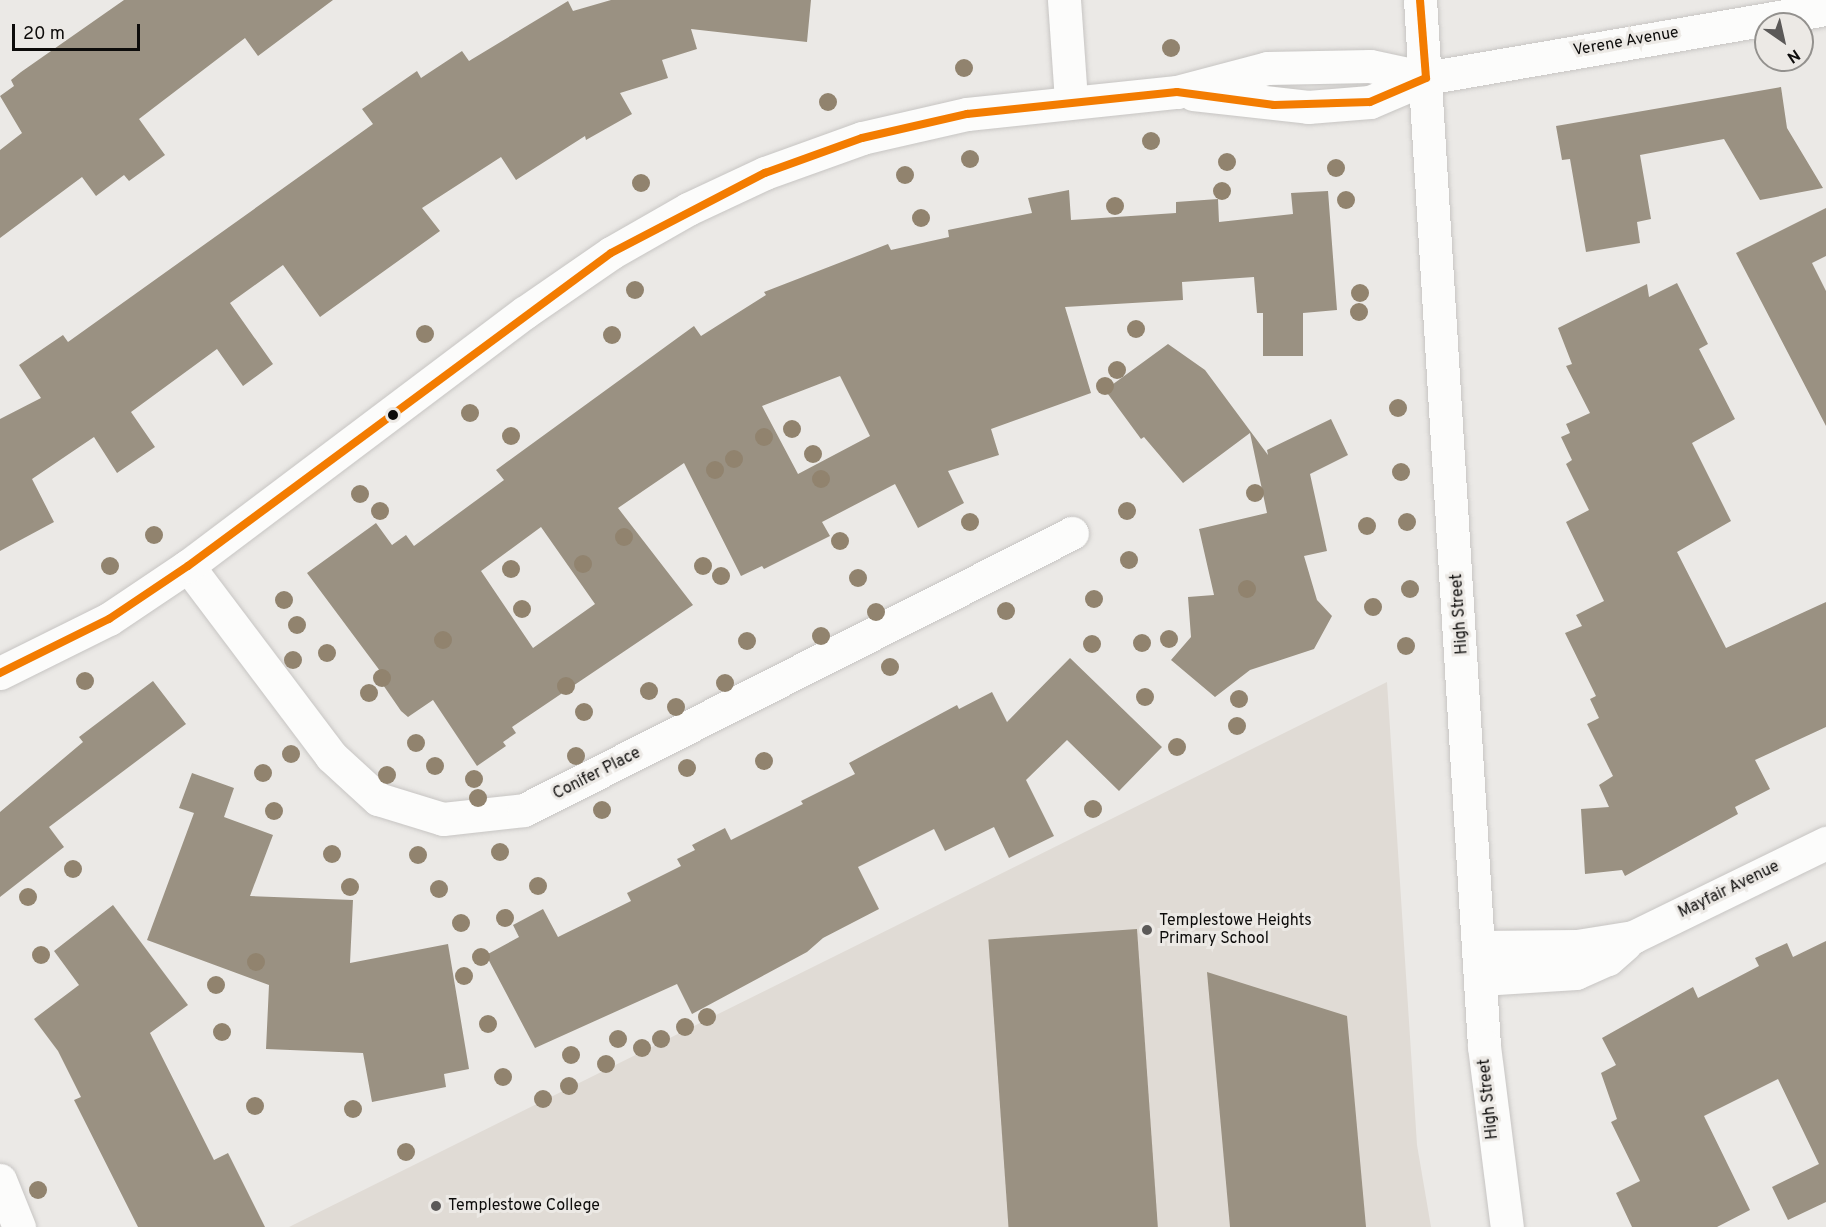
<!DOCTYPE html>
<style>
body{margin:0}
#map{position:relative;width:1826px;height:1227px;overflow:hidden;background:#ebe9e6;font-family:Overpass,sans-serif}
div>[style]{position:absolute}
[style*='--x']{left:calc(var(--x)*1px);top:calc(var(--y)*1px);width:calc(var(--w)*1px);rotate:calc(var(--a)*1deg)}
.built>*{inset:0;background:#e0dbd5}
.building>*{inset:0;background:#9a9182;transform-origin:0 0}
.roads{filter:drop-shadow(0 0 2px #c7c5c3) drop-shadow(0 0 2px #c7c5c3)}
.street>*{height:33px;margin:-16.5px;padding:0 16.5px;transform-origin:16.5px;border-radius:16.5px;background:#fcfcfb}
.secondary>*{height:33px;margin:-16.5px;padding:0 16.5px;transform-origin:16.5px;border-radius:16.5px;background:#fcfcfb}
.bus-1>*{height:8px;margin:-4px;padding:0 4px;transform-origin:4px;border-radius:4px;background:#f37c01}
.trees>*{width:18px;height:18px;margin:-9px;border-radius:50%;background:#91836e}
.dots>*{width:16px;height:16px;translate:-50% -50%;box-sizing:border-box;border:3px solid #ece9e5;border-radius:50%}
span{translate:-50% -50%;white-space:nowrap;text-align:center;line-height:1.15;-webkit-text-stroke:6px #ece9e5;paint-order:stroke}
.street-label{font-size:16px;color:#0d0c0b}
.poi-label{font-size:16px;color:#0d0c0b}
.left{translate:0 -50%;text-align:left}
.north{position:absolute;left:1754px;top:12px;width:60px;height:60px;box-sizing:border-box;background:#ece9e5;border:2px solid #93918e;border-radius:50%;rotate:146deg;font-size:16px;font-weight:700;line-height:24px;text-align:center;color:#0d0c0b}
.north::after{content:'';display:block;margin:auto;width:21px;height:27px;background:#5b5958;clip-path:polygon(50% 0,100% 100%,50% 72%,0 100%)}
.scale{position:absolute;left:12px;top:24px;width:128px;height:27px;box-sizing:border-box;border:3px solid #0d0c0b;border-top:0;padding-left:8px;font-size:18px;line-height:21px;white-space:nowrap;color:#0d0c0b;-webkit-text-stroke:4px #ece9e5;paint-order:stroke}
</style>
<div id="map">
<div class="built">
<div style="clip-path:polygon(1387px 682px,1417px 1145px,1431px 1227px,289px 1227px)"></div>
</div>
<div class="building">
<div style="clip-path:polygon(124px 0,333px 0,258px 56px,245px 38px,139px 119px,165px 155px,129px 181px,124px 175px,96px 196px,82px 177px,0 238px,0 150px,22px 133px,0 96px,14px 86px,11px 80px,21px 72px)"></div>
<div style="clip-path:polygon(611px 0,811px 0,807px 42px,691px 29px,697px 49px,662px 60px,668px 78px,620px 93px,632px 114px,586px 140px,585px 136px,516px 180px,501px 157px,422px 208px,440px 231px,320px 317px,283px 265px,230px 303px,273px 364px,243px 386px,217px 349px,131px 412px,155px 447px,117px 473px,94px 437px,32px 479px,54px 522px,0 551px,0 419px,41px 398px,19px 365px,63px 335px,68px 342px,373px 124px,362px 109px,417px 71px,421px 78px,462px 51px,469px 61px,568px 1px,573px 11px)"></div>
<div style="clip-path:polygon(1781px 87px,1787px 128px,1823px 188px,1760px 200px,1724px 139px,1640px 155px,1651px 219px,1637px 222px,1640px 243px,1586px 252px,1570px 159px,1562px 160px,1556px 126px)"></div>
<div style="clip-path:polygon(evenodd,1069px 190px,1071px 220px,1176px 213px,1176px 202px,1218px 199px,1219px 222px,1293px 214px,1291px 193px,1328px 191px,1337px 310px,1303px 313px,1303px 356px,1263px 356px,1263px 313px,1257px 313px,1254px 277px,1182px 282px,1183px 300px,1065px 307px,1091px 393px,991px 429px,999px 455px,948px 471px,964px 503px,918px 528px,895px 484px,822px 522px,830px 536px,764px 569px,762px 566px,741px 576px,684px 463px,618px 508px,693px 605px,512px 727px,516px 733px,503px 742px,506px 746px,477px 766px,433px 700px,408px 717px,401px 711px,381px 682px,386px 679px,307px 573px,376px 523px,392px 545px,406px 535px,414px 546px,504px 480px,496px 470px,694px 326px,701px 336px,766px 295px,764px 292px,888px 244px,891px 250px,949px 237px,948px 230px,1032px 213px,1028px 198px,1069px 190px,840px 376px,870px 436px,798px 474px,762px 406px,840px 376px,1069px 190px,541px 527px,595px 604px,533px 648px,481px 571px,541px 527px)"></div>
<div style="clip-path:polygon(1826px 208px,1826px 256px,1812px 263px,1826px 291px,1826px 426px,1736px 253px)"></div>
<div style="clip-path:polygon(1677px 283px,1708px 344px,1699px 349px,1735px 419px,1692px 443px,1731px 521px,1677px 552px,1726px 648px,1826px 602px,1826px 727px,1755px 760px,1770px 789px,1735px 807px,1738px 814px,1625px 876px,1622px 870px,1585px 874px,1581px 809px,1609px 807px,1599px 785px,1613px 776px,1587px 724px,1599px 718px,1590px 699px,1596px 696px,1565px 633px,1582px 626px,1576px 615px,1604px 601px,1566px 522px,1589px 510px,1566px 464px,1572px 460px,1561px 437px,1570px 433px,1566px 424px,1590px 413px,1566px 366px,1572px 364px,1558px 328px,1647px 284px,1649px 297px)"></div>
<div style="clip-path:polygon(1168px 344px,1205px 370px,1268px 455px,1267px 450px,1331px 419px,1348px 455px,1310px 474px,1327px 551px,1304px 556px,1317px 600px,1332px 616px,1314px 649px,1250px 670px,1215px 697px,1171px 660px,1191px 637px,1188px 597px,1214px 595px,1199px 529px,1267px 513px,1250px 433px,1183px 483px,1144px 437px,1141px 439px,1105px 390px)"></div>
<div style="clip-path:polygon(1070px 658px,1162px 747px,1119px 791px,1067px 740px,1026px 780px,1054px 836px,1009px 858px,994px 827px,945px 851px,934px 829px,858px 867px,879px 909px,823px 938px,807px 952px,692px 1014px,677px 984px,535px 1048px,486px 955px,519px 937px,513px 925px,543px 909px,558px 937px,631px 901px,627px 893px,681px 866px,677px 859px,695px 850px,692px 845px,725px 828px,731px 840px,803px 804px,801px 801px,855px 774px,849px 763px,957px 705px,959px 709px,992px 692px,1007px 722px)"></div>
<div style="clip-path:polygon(153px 681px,186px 724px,49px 827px,64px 847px,0 897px,0 812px,83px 742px,79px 737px)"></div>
<div style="clip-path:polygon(192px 773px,234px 788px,224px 817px,273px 835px,250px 896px,353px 900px,350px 963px,448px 944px,469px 1069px,444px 1074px,446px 1087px,372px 1102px,363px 1053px,266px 1049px,269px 985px,147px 940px,194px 813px,179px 808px)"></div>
<div style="clip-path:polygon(113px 905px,188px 1005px,150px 1033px,214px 1160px,228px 1153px,265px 1227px,138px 1227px,74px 1100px,81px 1097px,58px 1051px,34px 1019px,79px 985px,54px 951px)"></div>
<div style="left:1137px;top:929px;width:299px;height:149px;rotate:86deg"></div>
<div style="clip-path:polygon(1826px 941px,1826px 1202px,1788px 1220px,1772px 1187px,1819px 1164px,1778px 1079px,1704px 1116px,1750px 1210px,1717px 1227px,1632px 1227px,1616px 1193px,1640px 1181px,1611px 1122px,1617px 1119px,1601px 1073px,1616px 1065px,1602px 1038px,1693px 987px,1698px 998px,1759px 966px,1755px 958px,1787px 943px,1793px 957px)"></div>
<div style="clip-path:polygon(1207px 972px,1347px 1016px,1366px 1227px,1230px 1227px)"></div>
</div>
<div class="roads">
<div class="street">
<div style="--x:1064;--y:0;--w:101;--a:86"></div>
<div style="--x:1426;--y:78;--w:406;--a:-9.8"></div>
<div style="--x:188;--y:566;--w:238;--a:53"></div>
<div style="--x:331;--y:756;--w:64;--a:42.5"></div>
<div style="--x:378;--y:799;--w:68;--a:17.1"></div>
<div style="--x:443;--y:819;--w:81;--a:-6.3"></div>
<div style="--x:524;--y:810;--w:614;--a:-26.82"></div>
<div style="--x:1480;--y:947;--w:97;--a:-0.6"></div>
<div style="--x:1577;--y:946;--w:57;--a:-9.1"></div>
<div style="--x:1633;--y:937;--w:215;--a:-26"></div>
<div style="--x:1481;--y:979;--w:95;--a:-3.6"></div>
<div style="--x:1576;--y:973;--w:35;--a:-24"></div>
<div style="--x:1608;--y:959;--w:23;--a:-41"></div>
<div style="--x:0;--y:1180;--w:51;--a:68"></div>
</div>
<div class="secondary">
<div style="--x:1420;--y:0;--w:1048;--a:86.5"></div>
<div style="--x:1484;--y:1046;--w:182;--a:82.8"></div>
<div style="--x:1193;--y:94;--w:116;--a:6.4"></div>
<div style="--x:1308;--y:107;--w:62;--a:-4.6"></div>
<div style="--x:1370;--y:102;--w:61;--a:-23.2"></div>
<div style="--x:0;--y:673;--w:122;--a:-26.4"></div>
<div style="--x:109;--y:619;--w:95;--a:-33.9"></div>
<div style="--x:188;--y:566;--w:421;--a:-37"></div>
<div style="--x:524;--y:313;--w:106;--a:-34.6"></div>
<div style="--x:611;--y:253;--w:89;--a:-29.7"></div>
<div style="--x:688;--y:209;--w:85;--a:-25.1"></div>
<div style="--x:765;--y:173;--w:103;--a:-19.8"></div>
<div style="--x:862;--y:138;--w:108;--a:-12.9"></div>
<div style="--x:967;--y:114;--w:211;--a:-6"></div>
<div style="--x:1177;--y:92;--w:93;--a:-14.9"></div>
<div style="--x:1267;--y:68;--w:103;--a:-1.1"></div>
<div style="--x:1370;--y:66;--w:57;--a:12.1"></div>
</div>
</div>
<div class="bus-1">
<div style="--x:1420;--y:0;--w:78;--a:85.6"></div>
<div style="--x:0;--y:673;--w:122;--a:-26.4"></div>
<div style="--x:109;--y:619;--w:95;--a:-33.9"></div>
<div style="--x:188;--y:566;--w:526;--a:-36.5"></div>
<div style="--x:611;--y:253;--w:174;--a:-27.5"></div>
<div style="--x:765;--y:173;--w:103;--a:-19.8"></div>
<div style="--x:862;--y:138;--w:108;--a:-12.9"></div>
<div style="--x:967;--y:114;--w:211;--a:-6"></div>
<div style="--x:1177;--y:92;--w:98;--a:7.6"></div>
<div style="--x:1274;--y:105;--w:96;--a:-1.8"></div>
<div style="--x:1370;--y:102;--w:61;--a:-23.2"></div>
</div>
<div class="trees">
<div style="left:1171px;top:48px"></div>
<div style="left:964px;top:68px"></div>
<div style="left:828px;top:102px"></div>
<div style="left:1151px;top:141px"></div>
<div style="left:970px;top:159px"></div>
<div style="left:1227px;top:162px"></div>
<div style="left:1336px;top:168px"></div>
<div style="left:905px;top:175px"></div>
<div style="left:641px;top:183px"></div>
<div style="left:1222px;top:191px"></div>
<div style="left:1346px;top:200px"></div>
<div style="left:1115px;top:206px"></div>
<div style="left:921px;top:218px"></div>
<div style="left:635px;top:290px"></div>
<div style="left:1360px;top:293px"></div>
<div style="left:1359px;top:312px"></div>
<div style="left:1136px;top:329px"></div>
<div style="left:425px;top:334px"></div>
<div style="left:612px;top:335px"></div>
<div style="left:1117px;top:370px"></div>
<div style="left:1105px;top:386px"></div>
<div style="left:1398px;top:408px"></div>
<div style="left:470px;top:413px"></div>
<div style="left:792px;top:429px"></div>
<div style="left:511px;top:436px"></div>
<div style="left:764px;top:437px"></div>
<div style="left:813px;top:454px"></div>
<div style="left:734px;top:459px"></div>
<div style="left:715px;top:470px"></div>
<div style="left:1401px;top:472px"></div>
<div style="left:821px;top:479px"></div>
<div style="left:1255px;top:493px"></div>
<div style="left:360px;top:494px"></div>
<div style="left:380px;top:511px"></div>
<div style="left:1127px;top:511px"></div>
<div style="left:970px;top:522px"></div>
<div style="left:1407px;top:522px"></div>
<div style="left:1367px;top:526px"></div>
<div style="left:154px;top:535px"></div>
<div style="left:624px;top:537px"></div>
<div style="left:840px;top:541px"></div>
<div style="left:1129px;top:560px"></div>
<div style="left:583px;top:564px"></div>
<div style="left:110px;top:566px"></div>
<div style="left:703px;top:566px"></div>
<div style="left:511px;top:569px"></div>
<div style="left:721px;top:576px"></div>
<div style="left:858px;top:578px"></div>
<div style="left:1247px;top:589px"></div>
<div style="left:1410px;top:589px"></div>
<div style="left:1094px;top:599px"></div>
<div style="left:284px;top:600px"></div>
<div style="left:1373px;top:607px"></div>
<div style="left:522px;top:609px"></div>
<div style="left:1006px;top:611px"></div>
<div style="left:876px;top:612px"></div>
<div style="left:297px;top:625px"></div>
<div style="left:821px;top:636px"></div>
<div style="left:1169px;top:639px"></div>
<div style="left:443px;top:640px"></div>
<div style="left:747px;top:641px"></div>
<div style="left:1142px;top:643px"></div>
<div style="left:1092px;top:644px"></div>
<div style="left:1406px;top:646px"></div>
<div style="left:327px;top:653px"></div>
<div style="left:293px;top:660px"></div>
<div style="left:890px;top:667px"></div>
<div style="left:382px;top:678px"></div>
<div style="left:85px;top:681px"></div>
<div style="left:725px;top:683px"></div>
<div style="left:566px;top:686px"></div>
<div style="left:649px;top:691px"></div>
<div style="left:369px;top:693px"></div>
<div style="left:1145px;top:697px"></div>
<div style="left:1239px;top:699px"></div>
<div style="left:676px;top:707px"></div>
<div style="left:584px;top:712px"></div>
<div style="left:1237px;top:726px"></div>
<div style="left:416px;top:743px"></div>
<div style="left:1177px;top:747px"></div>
<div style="left:291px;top:754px"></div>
<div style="left:576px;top:756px"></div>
<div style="left:764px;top:761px"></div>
<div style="left:435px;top:766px"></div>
<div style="left:687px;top:768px"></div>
<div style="left:263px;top:773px"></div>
<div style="left:387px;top:775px"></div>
<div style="left:474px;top:779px"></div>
<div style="left:478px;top:798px"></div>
<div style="left:1093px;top:809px"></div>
<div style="left:602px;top:810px"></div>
<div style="left:274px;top:811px"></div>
<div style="left:500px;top:852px"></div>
<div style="left:332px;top:854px"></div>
<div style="left:418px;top:855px"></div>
<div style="left:73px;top:869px"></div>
<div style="left:538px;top:886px"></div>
<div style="left:350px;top:887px"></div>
<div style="left:439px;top:889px"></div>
<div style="left:28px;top:897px"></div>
<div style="left:505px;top:918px"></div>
<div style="left:461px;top:923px"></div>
<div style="left:41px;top:955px"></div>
<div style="left:481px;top:957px"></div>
<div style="left:256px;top:962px"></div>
<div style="left:464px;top:976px"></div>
<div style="left:216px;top:985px"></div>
<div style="left:707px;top:1017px"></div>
<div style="left:488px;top:1024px"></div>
<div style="left:685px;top:1027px"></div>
<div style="left:222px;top:1032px"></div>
<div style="left:618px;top:1039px"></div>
<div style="left:661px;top:1039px"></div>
<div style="left:642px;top:1048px"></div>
<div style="left:571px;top:1055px"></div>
<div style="left:606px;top:1064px"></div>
<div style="left:503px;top:1077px"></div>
<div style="left:569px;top:1086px"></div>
<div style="left:543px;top:1099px"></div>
<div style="left:255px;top:1106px"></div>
<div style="left:353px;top:1109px"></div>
<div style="left:406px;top:1152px"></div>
<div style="left:38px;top:1190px"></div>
</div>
<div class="dots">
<div style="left:393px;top:415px;background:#0d0c0b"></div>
<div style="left:1147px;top:930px;background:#5b5958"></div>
<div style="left:436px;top:1206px;background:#5b5958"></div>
</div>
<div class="street-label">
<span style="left:1626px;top:42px;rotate:-10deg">Verene Avenue</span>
<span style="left:1460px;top:614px;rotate:-94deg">High Street</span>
<span style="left:597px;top:774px;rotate:-27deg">Conifer Place</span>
<span style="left:1729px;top:890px;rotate:-26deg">Mayfair Avenue</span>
<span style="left:1489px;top:1099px;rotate:-96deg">High Street</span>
</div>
<div class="poi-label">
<span class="left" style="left:1159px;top:930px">Templestowe Heights<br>Primary School</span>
<span class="left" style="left:448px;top:1206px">Templestowe College</span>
</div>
<div class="north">N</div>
<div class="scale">20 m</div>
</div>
